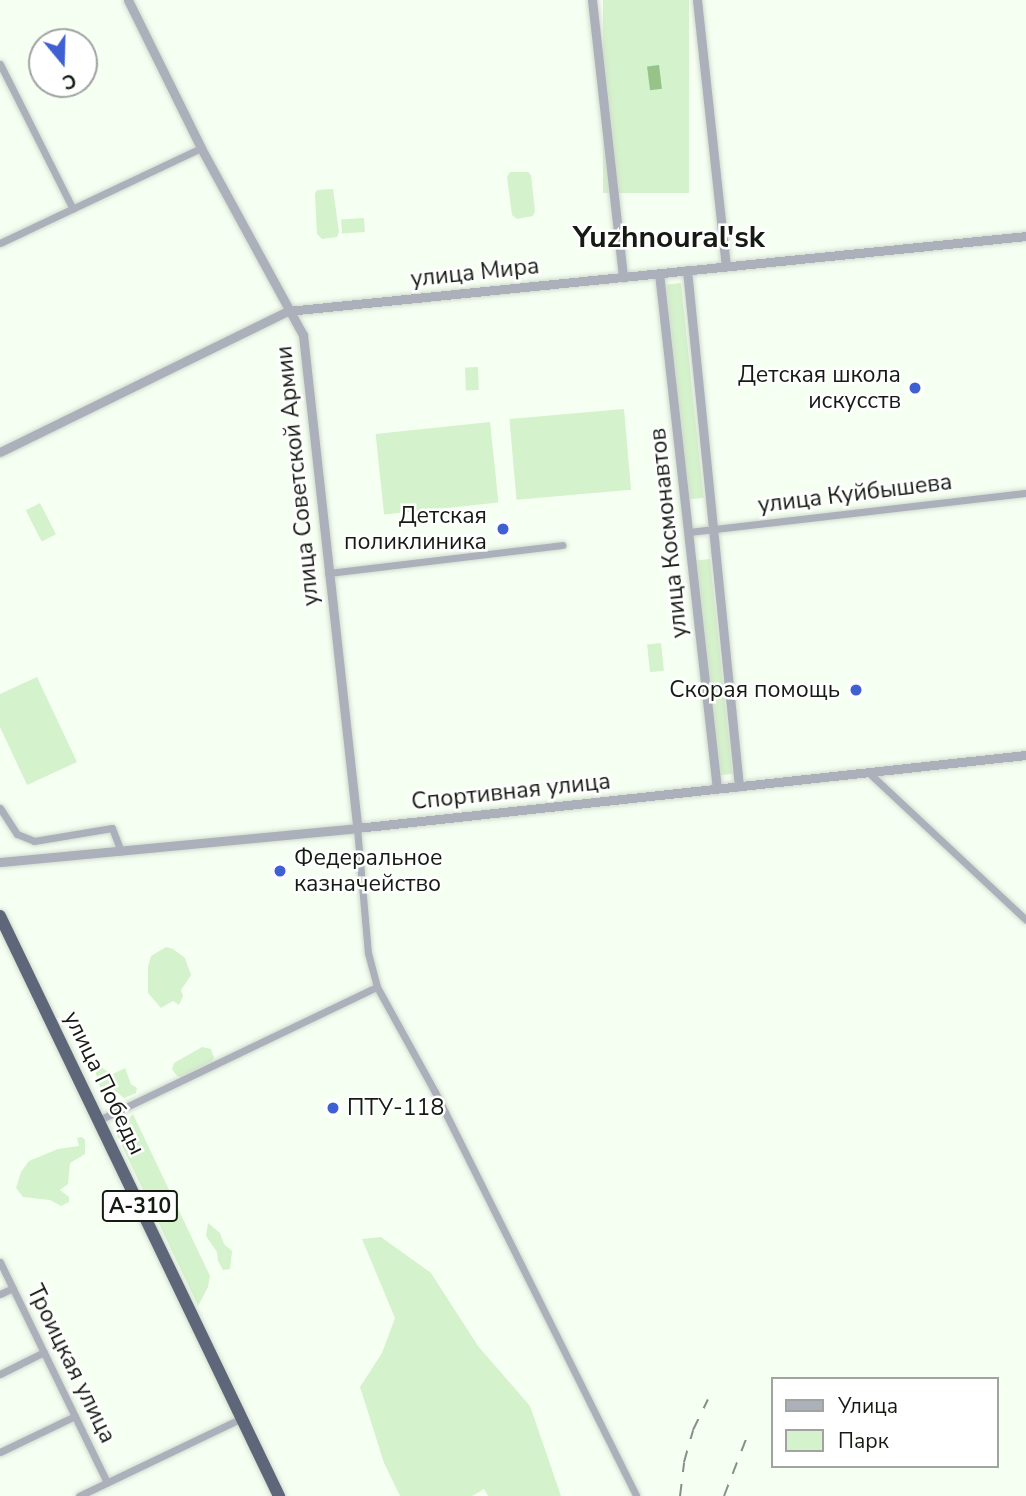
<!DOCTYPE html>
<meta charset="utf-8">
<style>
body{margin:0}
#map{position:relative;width:1026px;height:1496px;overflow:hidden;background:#f5fff2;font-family:"Nunito Sans",sans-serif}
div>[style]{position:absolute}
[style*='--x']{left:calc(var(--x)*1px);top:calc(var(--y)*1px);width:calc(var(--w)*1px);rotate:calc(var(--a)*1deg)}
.green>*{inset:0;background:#d4f2cb;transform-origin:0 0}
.water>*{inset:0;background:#97c389;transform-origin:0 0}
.roads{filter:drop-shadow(0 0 2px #d1dace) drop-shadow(0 0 2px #d1dace)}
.minor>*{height:7px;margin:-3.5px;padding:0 3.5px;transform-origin:3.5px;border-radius:3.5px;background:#abb0ba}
.tertiary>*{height:9px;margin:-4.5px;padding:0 4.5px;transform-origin:4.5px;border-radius:4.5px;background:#abb0ba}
.trunk>*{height:12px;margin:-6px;padding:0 6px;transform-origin:6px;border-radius:6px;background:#5e6679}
.rail>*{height:2px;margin-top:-1px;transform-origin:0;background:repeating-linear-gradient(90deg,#888f85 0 12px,transparent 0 24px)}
.dots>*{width:19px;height:19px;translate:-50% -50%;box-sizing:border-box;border:4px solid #fff;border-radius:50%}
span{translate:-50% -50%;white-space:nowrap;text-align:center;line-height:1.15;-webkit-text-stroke:5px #fff;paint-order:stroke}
.shield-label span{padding:2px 5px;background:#fff;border:2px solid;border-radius:5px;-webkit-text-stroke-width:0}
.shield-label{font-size:21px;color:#151a13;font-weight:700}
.street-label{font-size:23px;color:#151a13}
.poi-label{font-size:23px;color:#151a13}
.right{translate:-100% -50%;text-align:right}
.left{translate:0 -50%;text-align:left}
.district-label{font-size:30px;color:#151a13;font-weight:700}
.legend{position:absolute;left:771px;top:1377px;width:228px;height:91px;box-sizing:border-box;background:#fff;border:2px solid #a1a3a1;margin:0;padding:9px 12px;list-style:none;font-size:21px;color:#151a13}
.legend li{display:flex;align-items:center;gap:14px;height:35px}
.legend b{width:35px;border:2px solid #a1a3a1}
.north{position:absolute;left:28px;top:28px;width:70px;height:70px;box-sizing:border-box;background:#fff;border:2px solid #a1a3a1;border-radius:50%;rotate:161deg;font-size:19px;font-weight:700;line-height:28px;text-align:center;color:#151a13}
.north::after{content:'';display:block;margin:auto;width:24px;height:32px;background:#3f60d2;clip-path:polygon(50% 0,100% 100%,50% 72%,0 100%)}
</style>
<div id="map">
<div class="green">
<div style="left:603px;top:0;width:86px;height:193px"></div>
<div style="clip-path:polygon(510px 172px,528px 172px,531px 175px,535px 211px,533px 216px,517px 219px,512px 215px,507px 177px)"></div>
<div style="clip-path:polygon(333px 189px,339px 232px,337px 237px,322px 239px,317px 234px,315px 194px,317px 190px)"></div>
<div style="left:364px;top:218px;width:14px;height:23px;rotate:86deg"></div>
<div style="left:681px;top:283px;width:216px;height:15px;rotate:84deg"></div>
<div style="left:478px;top:367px;width:23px;height:13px;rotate:88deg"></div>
<div style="left:624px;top:409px;width:81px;height:115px;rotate:85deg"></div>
<div style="left:490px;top:422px;width:81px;height:115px;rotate:84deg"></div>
<div style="left:40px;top:503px;width:35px;height:16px;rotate:63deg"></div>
<div style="left:710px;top:559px;width:216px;height:15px;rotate:84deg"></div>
<div style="left:661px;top:643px;width:28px;height:14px;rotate:84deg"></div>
<div style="clip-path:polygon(37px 677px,77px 762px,27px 785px,0 727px,0 694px)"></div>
<div style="clip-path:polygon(166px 947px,173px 949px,185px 958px,191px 975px,181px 990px,183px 996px,179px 1005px,173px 1001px,161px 1008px,148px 993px,148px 967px,151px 956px)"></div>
<div style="clip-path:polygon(202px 1047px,211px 1049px,214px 1058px,211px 1062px,182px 1077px,177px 1076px,172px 1069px,174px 1063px)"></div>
<div style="clip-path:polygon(97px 1063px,111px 1075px,125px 1068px,131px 1084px,137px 1088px,136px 1093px,124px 1098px,113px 1089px,100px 1087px,93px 1064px)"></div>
<div style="clip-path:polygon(133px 1114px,210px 1276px,208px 1287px,198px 1306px,116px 1133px)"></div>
<div style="clip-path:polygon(82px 1137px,85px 1140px,85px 1154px,70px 1163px,68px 1184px,60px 1190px,69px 1197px,69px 1202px,61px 1206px,50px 1200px,23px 1197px,16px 1188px,21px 1172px,29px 1161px,58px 1149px,79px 1146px,77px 1138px)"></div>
<div style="clip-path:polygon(208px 1223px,220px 1233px,224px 1244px,232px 1251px,230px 1269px,223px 1270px,218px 1261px,217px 1252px,206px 1236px)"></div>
<div style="clip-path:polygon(381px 1237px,431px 1273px,478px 1346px,530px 1406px,561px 1496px,488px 1496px,484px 1489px,472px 1496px,400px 1496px,384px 1463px,360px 1387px,382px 1353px,395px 1318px,362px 1239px)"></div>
</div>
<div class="water">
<div style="left:659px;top:65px;width:24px;height:12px;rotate:83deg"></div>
</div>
<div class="roads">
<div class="minor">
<div style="--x:0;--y:64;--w:162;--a:63.3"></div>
<div style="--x:0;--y:243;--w:222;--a:-25.3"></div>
<div style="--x:688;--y:532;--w:340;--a:-6.6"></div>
<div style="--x:328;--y:573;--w:236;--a:-6.8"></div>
<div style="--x:868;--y:772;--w:216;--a:43.1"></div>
<div style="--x:0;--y:808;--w:31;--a:57"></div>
<div style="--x:17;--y:834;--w:18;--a:22"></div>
<div style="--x:34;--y:841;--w:79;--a:-9.5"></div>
<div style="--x:112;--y:828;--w:25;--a:69"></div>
<div style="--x:357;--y:828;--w:125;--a:85"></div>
<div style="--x:368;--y:953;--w:35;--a:75"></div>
<div style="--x:377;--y:987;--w:120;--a:61.1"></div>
<div style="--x:435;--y:1092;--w:451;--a:63.5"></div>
<div style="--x:99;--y:1120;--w:308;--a:-25.6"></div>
<div style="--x:0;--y:1262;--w:245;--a:64.1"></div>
<div style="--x:0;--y:1294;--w:14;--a:-25"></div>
<div style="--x:0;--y:1374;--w:49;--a:-26.6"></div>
<div style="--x:0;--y:1452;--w:83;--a:-25.6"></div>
<div style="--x:79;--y:1496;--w:181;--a:-25.6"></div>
</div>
<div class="tertiary">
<div style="--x:128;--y:0;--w:165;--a:63.7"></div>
<div style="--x:201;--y:148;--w:213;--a:61.4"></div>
<div style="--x:303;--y:335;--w:496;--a:83.7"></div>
<div style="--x:592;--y:0;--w:279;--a:83.6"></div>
<div style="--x:697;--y:0;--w:268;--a:83.8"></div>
<div style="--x:687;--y:270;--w:519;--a:84.25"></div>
<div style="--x:659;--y:273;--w:519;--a:83.59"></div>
<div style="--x:0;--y:452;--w:321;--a:-26.1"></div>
<div style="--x:288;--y:311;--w:742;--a:-5.8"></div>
<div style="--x:0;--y:862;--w:359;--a:-5.4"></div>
<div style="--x:357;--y:828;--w:673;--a:-6.23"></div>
</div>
<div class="trunk">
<div style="--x:0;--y:916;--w:644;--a:64.31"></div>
</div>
</div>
<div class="rail">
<div style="--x:680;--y:1496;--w:34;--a:-83"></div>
<div style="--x:684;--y:1462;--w:33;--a:-74"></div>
<div style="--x:693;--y:1430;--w:34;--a:-64"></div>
<div style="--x:724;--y:1496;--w:66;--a:-68.8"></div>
</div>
<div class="dots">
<div style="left:915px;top:388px;background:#3f60d2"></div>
<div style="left:503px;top:529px;background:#3f60d2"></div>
<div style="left:856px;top:690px;background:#3f60d2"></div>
<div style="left:280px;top:871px;background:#3f60d2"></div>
<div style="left:333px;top:1108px;background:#3f60d2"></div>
</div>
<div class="shield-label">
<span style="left:140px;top:1206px">А-310</span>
</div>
<div class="street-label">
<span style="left:475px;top:273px;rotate:-6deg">улица Мира</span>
<span style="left:298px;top:476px;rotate:-96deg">улица Советской Армии</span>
<span style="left:855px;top:494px;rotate:-7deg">улица Куйбышева</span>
<span style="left:669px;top:533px;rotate:-96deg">улица Космонавтов</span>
<span style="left:511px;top:792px;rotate:-6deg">Спортивная улица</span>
<span style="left:104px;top:1083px;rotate:64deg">улица Победы</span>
<span style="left:71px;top:1364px;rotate:64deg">Троицкая улица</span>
</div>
<div class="poi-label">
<span class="right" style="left:901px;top:388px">Детская школа<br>искусств</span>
<span class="right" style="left:487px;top:529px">Детская<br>поликлиника</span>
<span class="right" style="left:840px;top:690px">Скорая помощь</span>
<span class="left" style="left:294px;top:871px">Федеральное<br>казначейство</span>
<span class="left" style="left:347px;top:1108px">ПТУ-118</span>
</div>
<div class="district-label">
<span style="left:669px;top:238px">Yuzhnoural'sk</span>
</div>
<ul class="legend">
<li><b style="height:9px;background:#abb0ba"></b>Улица</li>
<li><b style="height:19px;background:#d4f2cb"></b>Парк</li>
</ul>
<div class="north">С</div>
</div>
